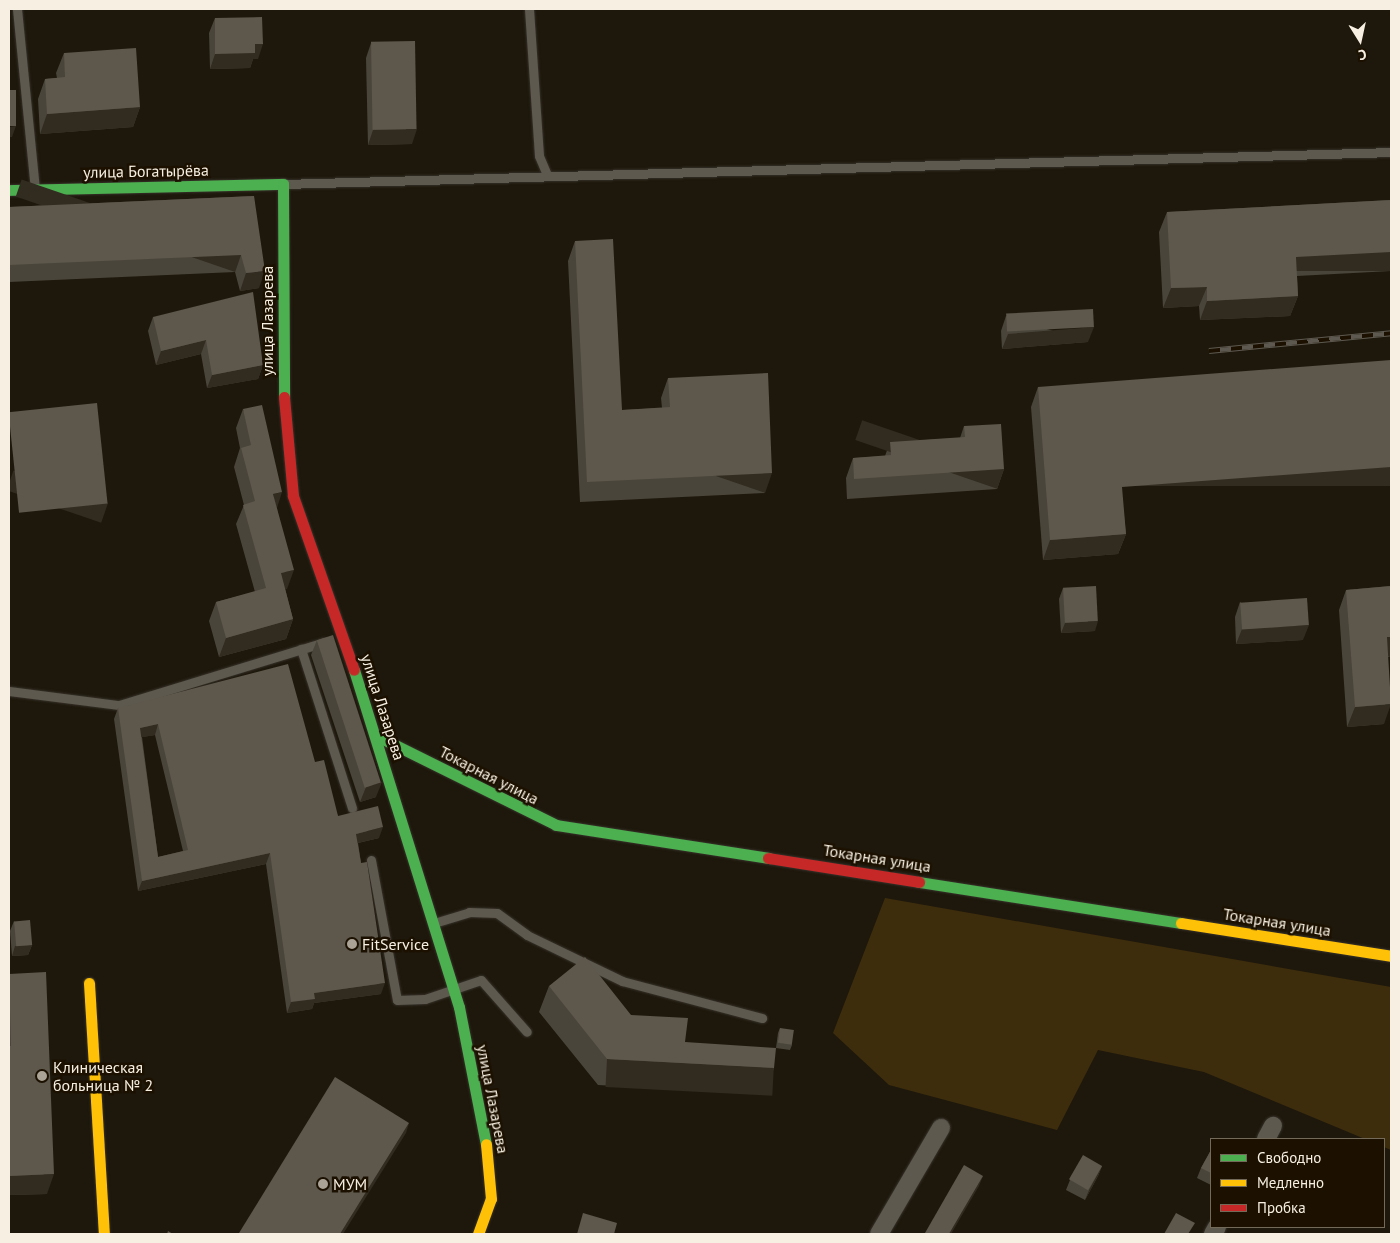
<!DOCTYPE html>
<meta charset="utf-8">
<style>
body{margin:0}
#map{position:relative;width:1400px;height:1243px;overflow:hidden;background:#1e180c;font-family:"PT Sans",sans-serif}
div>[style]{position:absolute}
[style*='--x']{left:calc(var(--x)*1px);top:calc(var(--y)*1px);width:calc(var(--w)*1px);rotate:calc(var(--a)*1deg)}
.green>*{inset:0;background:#3d2d0c}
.roads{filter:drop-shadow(0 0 1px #37322b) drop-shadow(0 0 1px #37322b)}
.lane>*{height:9px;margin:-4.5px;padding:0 4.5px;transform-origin:4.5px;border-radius:4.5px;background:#5e594f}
.street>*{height:18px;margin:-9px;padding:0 9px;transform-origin:9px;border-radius:9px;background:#5e594f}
.fast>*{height:11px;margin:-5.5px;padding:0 5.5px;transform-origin:5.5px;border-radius:5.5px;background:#4caf50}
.slow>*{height:11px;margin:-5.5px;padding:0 5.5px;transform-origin:5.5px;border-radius:5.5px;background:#ffc107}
.jam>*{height:11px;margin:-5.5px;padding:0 5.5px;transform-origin:5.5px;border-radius:5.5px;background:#c62828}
.rail>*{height:5.5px;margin-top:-2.75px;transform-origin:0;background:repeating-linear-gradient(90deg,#1c1100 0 11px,#5e5950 0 22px);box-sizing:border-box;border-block:1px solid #5e5950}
.wall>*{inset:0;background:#4a453a}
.shaded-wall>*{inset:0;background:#312b20;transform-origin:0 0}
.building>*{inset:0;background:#5d574c;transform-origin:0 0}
.dots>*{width:14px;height:14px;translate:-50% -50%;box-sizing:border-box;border:2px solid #1c1100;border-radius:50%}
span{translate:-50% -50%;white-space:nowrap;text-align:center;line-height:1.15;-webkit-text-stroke:5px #1c1100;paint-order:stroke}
.street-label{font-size:16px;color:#f7efe1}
.poi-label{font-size:16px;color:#f7efe1}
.left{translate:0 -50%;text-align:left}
.frame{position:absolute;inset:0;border:10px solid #f7efe1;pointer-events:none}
.legend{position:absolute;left:1210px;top:1138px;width:175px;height:90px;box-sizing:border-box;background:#1c1100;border:1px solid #746a5a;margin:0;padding:6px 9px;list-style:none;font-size:15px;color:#f7efe1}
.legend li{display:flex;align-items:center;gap:10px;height:25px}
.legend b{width:25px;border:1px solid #746a5a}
.north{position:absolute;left:1335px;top:15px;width:50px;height:50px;-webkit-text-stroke:4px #1c1100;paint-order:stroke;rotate:170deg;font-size:14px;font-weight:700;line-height:20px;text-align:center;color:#f7efe1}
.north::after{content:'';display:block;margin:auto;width:18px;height:22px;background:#f7efe1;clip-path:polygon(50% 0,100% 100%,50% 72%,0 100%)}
</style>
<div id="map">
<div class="green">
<div style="clip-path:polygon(885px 898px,1391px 987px,1391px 1150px,1384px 1147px,1384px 1139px,1365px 1139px,1204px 1072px,1098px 1050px,1057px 1130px,889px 1085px,833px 1033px)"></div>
</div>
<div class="roads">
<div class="lane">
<div style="--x:17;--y:9;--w:181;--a:84.3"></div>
<div style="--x:529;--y:9;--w:147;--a:86.1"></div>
<div style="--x:539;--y:156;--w:21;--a:67"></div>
<div style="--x:283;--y:184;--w:1108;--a:-1.65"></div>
<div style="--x:301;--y:649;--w:167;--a:72.2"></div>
<div style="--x:9;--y:691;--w:111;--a:7.3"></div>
<div style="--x:119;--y:705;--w:215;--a:-17"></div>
<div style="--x:371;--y:860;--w:142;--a:79.5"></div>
<div style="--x:397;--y:1000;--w:28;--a:-2"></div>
<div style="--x:425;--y:999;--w:59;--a:-18.7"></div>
<div style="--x:481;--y:980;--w:69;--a:48.5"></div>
<div style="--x:434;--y:923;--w:37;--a:-17"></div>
<div style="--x:469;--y:912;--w:28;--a:2"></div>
<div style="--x:497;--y:913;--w:37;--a:36"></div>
<div style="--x:527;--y:935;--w:106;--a:25.8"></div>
<div style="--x:622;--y:981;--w:145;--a:14.8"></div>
</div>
<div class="street">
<div style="--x:1266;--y:1139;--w:15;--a:-62"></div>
<div style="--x:879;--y:1234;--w:123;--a:-59.7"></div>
<div style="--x:1213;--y:1234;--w:8;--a:-60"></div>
</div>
<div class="fast">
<div style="--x:9;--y:190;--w:274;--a:-1.3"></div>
<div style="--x:283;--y:184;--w:213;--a:89.7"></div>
<div style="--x:354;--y:670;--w:353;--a:72.7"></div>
<div style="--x:459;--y:1007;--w:140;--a:78.9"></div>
<div style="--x:377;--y:736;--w:200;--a:26.4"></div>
<div style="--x:556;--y:825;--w:215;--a:8.8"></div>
<div style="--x:919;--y:882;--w:265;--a:8.9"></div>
</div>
<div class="slow">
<div style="--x:1181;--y:923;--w:213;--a:8.9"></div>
<div style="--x:89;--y:983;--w:251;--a:86.6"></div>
<div style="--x:478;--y:1234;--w:37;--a:-70"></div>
<div style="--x:491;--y:1199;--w:55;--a:-95.2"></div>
</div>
<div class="jam">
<div style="--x:284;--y:397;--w:99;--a:84.8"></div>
<div style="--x:293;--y:496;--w:184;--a:70.7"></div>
<div style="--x:768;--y:858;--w:153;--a:9"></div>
</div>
</div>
<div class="rail">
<div style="--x:1209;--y:351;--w:183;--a:-5.6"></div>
</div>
<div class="wall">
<div style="clip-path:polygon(215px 18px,258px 59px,253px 59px,250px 68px,210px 69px,209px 33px)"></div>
<div style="clip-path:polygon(371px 43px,412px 144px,368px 145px,366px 58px)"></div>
<div style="clip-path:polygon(64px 53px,140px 107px,133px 127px,40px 134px,38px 99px,45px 79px,57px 78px,56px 73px)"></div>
<div style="clip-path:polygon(254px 196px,259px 288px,240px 291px,235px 272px,9px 282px,9px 207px)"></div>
<div style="clip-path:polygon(1391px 200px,1391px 271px,1297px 276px,1298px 296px,1290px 316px,1200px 320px,1199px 306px,1163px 308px,1159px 232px,1167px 212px)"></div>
<div style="clip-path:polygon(575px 241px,622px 410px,662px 408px,661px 398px,668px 378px,765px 493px,580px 502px,568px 261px)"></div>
<div style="clip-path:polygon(1006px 316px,1088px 342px,1002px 349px,1001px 331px)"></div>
<div style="clip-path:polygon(153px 317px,263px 365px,258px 379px,207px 388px,201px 354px,156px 365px,148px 331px)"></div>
<div style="clip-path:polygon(1038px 387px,1123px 507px,1126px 534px,1118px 554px,1043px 560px,1031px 407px)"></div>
<div style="clip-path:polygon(243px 409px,277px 508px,287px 589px,285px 589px,293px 619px,286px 639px,219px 657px,209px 621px,216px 602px,255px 592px,236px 524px,244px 505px,234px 467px,240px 448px,236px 428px)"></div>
<div style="clip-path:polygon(964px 426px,1004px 469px,997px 489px,847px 499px,846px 478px,853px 458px,885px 456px,890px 442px,960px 438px)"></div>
<div style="clip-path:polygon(1391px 586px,1391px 656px,1388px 657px,1384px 724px,1347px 727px,1339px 610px,1346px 590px)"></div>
<div style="clip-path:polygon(1063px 588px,1095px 631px,1061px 633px,1059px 599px)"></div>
<div style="clip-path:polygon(1240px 602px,1303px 640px,1236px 644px,1235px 617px)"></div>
<div style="clip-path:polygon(317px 640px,376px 797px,360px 802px,311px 655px)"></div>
<div style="clip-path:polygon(evenodd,118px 708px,315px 762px,338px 816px,379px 838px,358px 843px,381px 994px,314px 1003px,312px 1009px,287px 1013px,266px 864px,138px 891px,114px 719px,118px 708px,155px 735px,183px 851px,158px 857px,142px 737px,155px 735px)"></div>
<div style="clip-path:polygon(14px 921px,32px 945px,28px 955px,12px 956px,10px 931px)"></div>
<div style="clip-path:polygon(9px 974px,47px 1194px,9px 1195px)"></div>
<div style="clip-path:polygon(549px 986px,631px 1015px,685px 1042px,774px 1068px,765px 1094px,598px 1085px,539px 1012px)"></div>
<div style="clip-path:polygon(780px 1028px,792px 1045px,790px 1050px,776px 1048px,778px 1033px)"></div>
<div style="clip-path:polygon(1211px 1150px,1211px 1185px,1197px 1178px,1201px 1168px)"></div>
<div style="clip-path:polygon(1102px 1166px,1098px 1176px,1085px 1200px,1066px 1190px,1070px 1180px)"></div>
</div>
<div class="shaded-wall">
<div style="clip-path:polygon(255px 44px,263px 44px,258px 59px,253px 59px,250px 68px,210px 69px,215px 54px)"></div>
<div style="clip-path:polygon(140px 107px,133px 127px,40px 134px,47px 114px)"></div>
<div style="clip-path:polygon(16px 126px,12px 137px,9px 137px,9px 127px)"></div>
<div style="clip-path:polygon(417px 129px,412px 144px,368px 145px,373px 130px)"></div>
<div style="left:1391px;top:252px;width:19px;height:95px;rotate:90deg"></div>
<div style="left:241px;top:255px;width:18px;height:232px;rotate:109deg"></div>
<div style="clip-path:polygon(265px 271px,259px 288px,240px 291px,246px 273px)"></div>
<div style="clip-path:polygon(1207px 287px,1199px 306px,1163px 308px,1171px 288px)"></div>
<div style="clip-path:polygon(1298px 296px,1290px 316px,1200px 320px,1207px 301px)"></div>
<div style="clip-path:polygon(1094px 327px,1088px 342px,1002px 349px,1008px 334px)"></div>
<div style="clip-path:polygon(206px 340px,201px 354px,156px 365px,161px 351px)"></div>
<div style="clip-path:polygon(263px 365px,258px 379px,207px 388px,212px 375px)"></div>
<div style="left:1391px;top:467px;width:19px;height:270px;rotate:90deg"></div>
<div style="left:1004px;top:469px;width:21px;height:150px;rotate:109deg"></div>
<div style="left:772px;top:473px;width:21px;height:185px;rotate:109deg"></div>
<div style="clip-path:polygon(282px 492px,276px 511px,273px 494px)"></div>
<div style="left:108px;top:503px;width:21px;height:100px;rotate:109deg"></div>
<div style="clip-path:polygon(1126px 534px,1118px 554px,1043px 560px,1050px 540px)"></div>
<div style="clip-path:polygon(294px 570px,287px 589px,274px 593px,281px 573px)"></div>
<div style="clip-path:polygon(293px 619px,286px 639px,219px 657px,226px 638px)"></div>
<div style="clip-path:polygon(1098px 621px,1095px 631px,1061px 633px,1065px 623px)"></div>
<div style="clip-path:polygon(1309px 625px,1303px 640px,1236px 644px,1242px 629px)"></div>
<div style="clip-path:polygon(1387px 637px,1391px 637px,1391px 656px,1379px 657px)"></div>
<div style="clip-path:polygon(1391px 704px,1384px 724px,1347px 727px,1355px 707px)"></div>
<div style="clip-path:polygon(158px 724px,155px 735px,137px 738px,140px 728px)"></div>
<div style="clip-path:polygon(382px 782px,376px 797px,360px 802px,366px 787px)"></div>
<div style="clip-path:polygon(383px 827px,379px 838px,353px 844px,356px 834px)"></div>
<div style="clip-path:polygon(270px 853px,266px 864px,138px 891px,142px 881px)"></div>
<div style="clip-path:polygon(32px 945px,28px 955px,12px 956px,15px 946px)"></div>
<div style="clip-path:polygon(385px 983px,381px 994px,314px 1003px,312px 1009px,287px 1013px,291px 1002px,314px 993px)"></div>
<div style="left:607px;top:1059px;width:167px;height:28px;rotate:3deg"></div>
<div style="clip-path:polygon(409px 1123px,406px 1133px,343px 1234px,340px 1234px)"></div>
<div style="clip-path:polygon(1102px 1166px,1098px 1176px,1085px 1200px,1089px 1190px)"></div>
<div style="clip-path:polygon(54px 1174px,47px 1194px,9px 1195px,9px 1176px)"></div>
<div style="clip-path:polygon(983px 1176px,979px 1186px,951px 1234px,949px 1234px)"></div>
</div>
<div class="building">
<div style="clip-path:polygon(262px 17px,263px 44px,255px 44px,255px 53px,215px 54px,215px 18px)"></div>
<div style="left:415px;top:41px;width:88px;height:44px;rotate:89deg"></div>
<div style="clip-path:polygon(136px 48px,140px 107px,47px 114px,45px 79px,65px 77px,64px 53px)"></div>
<div style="left:16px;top:90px;width:36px;height:7px;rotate:90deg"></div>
<div style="clip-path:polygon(254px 196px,265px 271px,246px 273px,241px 255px,9px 265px,9px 207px)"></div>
<div style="clip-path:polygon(1391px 200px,1391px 252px,1296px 257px,1298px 296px,1207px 301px,1207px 287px,1171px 288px,1167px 212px)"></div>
<div style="clip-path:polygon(613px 239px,622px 410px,670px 407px,668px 378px,768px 373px,772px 473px,587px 482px,575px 241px)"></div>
<div style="clip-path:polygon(253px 292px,263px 365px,212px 375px,206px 340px,161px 351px,153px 317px)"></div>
<div style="left:1093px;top:309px;width:18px;height:87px;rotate:87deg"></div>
<div style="clip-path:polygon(1391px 360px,1391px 467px,1122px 487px,1126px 534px,1050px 540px,1038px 387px)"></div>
<div style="left:97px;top:403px;width:101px;height:89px;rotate:84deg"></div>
<div style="clip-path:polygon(262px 405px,282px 492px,273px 494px,294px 570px,281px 573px,293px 619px,226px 638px,216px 602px,266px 588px,243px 505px,255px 501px,241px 448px,251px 445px,243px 409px)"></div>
<div style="clip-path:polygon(1001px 424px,1004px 469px,854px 479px,853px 458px,891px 455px,890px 442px,965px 437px,964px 426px)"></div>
<div style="left:1096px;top:586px;width:35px;height:33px;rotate:87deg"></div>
<div style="clip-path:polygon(1391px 586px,1391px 637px,1387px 637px,1391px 704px,1355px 707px,1346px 590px)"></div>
<div style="left:1307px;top:598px;width:27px;height:67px;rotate:86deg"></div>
<div style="left:333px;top:635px;width:155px;height:17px;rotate:72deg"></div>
<div style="clip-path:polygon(evenodd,288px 664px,315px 762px,324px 760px,338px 816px,378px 806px,383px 827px,356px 834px,361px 863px,367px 862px,385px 983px,314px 993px,315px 999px,291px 1002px,270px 853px,142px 881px,118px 708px,288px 664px,158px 724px,188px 850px,158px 857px,140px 728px,158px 724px)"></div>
<div style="left:30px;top:920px;width:25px;height:16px;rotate:85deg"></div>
<div style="clip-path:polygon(585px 957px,631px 1015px,688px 1018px,685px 1042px,776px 1048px,774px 1068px,607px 1059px,549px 986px)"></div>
<div style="clip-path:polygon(46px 972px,54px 1174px,9px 1176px,9px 1046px,11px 1046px,9px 974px)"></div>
<div style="left:780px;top:1028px;width:14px;height:15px;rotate:8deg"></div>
<div style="clip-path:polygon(335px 1077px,409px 1123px,340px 1234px,241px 1234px,239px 1233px)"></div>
<div style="clip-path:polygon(1211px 1150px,1211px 1173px,1201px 1168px)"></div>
<div style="left:1083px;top:1155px;width:22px;height:28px;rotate:30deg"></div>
<div style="clip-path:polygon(964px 1165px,983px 1176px,949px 1234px,927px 1234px,925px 1233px)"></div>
<div style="clip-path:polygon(583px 1213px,617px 1223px,614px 1234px,577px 1234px)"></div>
<div style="clip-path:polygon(1176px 1213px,1195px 1223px,1188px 1234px,1164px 1234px)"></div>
<div style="clip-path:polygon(168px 1231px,173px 1234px,167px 1234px)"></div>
</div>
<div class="dots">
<div style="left:352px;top:944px;background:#aba496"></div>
<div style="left:42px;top:1076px;background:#aba496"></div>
<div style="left:323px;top:1184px;background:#aba496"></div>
</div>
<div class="street-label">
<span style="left:146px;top:171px;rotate:-1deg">улица Богатырёва</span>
<span style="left:267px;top:321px;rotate:-90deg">улица Лазарева</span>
<span style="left:383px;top:707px;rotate:72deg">улица Лазарева</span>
<span style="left:489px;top:775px;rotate:27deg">Токарная улица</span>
<span style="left:877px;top:858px;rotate:9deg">Токарная улица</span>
<span style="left:1277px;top:922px;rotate:9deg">Токарная улица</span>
<span style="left:493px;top:1099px;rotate:79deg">улица Лазарева</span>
</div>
<div class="poi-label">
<span class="left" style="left:362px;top:944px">FitService</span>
<span class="left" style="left:53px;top:1076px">Клиническая<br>больница № 2</span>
<span class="left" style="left:333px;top:1184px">МУМ</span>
</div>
<div class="frame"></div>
<ul class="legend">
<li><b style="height:6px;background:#4caf50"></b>Свободно</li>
<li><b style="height:6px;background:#ffc107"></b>Медленно</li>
<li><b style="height:6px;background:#c62828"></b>Пробка</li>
</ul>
<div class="north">С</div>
</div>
